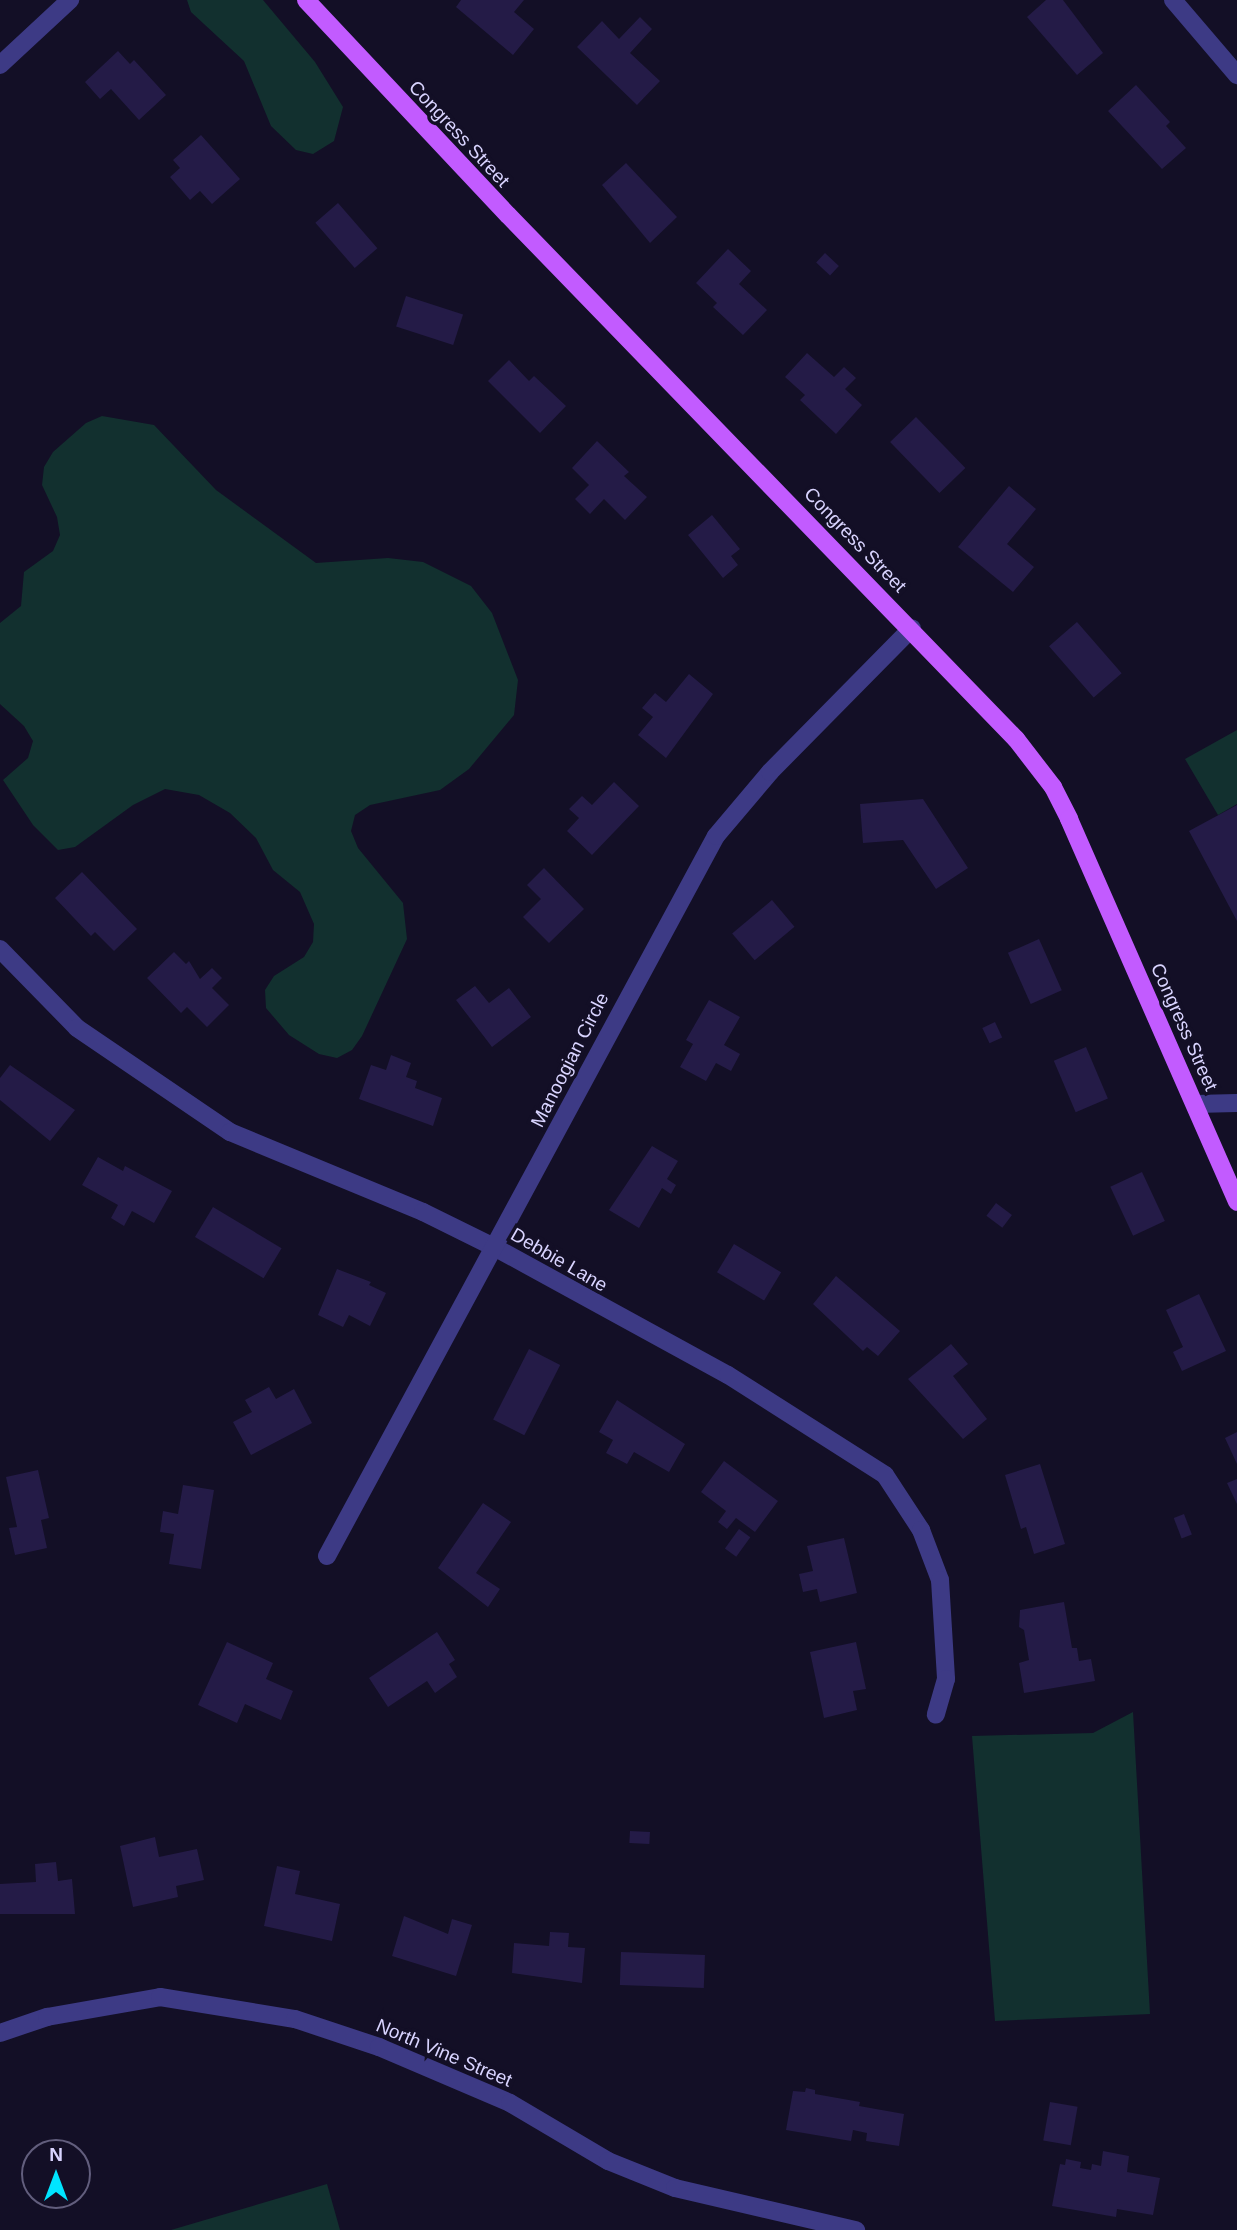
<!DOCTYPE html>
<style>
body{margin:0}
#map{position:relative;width:1237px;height:2230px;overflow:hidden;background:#130f26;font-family:Helvetica,sans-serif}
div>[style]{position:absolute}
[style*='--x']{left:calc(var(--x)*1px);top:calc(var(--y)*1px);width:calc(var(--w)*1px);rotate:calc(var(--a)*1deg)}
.green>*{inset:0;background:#12302f}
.building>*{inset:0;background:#241b47;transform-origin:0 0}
.minor>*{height:18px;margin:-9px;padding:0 9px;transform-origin:9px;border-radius:9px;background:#3d3a85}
.major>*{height:18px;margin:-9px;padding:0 9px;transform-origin:9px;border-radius:9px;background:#c25bff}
span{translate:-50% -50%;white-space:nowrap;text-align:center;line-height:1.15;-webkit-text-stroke:7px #130f26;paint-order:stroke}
.street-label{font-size:19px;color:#d9d4ff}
.north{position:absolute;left:21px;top:2139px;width:70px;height:70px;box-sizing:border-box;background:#130f26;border:2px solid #625e7d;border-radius:50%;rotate:0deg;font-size:19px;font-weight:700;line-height:28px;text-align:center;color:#d9d4ff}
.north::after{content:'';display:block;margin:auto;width:24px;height:32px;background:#00e5ff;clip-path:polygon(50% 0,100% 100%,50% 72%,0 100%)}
</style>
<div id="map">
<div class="green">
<div style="clip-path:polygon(187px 0,263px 0,315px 62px,343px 107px,334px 141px,313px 154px,296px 150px,271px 126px,244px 61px,191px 12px)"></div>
<div style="clip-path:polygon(102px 416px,154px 425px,216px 490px,316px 563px,388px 558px,423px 562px,471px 586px,492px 613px,518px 680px,514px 715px,469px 769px,440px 790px,370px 805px,355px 815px,351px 831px,358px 848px,403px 903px,407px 939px,362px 1036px,352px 1050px,337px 1058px,319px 1054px,289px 1035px,266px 1008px,265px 990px,274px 976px,304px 957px,313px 942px,314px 924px,300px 892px,273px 870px,256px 838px,230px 813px,199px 795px,165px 789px,133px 805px,75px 847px,58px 850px,33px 825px,3px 780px,28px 758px,33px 741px,24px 726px,0 704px,0 623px,21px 606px,24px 572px,53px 551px,60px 535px,57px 517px,42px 485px,44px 467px,53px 452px,86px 423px)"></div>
<div style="clip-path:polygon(1237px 730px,1237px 804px,1218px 815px,1185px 759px)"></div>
<div style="clip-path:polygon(1133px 1712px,1150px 2014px,995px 2021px,972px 1736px,1093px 1733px)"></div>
<div style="clip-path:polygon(327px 2184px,340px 2230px,171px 2230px)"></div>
</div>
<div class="building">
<div style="clip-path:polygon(461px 0,524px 0,514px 12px,534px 29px,513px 55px,456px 7px)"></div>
<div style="clip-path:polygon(1046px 0,1063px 0,1103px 53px,1077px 75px,1027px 17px)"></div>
<div style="clip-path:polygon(640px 17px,652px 29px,630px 53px,660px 81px,637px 105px,577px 47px,602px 21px,619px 39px)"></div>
<div style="clip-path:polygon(118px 51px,130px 64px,134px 60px,166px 95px,139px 120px,111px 89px,100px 99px,85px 82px)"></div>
<div style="clip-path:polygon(1136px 85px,1170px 122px,1166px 126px,1186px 148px,1162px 169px,1108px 111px)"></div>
<div style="clip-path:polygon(201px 135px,240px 179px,212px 204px,200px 191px,190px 200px,170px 177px,180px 168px,173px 160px)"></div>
<div style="clip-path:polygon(626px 163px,677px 217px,650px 243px,602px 185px)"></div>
<div style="left:338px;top:203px;width:60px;height:30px;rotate:49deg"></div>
<div style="clip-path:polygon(728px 249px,751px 271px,739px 284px,767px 310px,743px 335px,713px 307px,717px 303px,696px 283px)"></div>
<div style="left:825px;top:253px;width:19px;height:13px;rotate:43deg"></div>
<div style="left:406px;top:296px;width:60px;height:32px;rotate:18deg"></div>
<div style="clip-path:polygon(807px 353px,834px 377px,844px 367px,856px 378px,845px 389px,862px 405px,836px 434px,800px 400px,805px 395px,785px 377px)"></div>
<div style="clip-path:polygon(509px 360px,529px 381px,534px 376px,566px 406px,540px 433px,488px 381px)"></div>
<div style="left:916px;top:417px;width:71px;height:36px;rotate:46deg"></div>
<div style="clip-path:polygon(597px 441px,629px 472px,624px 476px,647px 497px,625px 520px,604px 499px,590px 514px,575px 499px,589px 485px,572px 468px)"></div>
<div style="clip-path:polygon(1009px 486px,1036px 509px,1007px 544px,1034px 567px,1013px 592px,958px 547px)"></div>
<div style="clip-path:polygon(712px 515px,740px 549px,731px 556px,738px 565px,723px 578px,688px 535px)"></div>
<div style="left:1077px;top:622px;width:68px;height:37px;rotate:49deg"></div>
<div style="clip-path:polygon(689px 674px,713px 694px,666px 758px,638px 735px,653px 717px,642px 708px,655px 693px,666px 702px)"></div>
<div style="clip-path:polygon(614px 782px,639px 806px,592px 855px,567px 831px,579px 818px,569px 809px,582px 796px,592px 805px)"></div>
<div style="clip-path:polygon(923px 799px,968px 868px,936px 889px,903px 840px,863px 843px,860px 804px)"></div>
<div style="clip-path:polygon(1237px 805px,1237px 921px,1189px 831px)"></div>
<div style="clip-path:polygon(544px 868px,584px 909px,549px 943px,523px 917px,541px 899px,527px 885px)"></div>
<div style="clip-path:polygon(82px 872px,137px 929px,114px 951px,95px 932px,91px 936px,55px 898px)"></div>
<div style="left:772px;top:900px;width:35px;height:52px;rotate:50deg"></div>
<div style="left:1039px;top:939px;width:56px;height:34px;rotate:66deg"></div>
<div style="clip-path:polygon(174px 952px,186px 964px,189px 961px,200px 979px,212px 968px,222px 978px,212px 988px,229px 1005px,207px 1027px,187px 1007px,181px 1013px,147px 978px)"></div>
<div style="clip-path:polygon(475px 986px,489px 1003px,509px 988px,531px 1017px,492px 1047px,456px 1000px)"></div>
<div style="clip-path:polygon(709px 1000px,740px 1017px,724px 1045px,740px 1054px,731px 1071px,716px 1063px,706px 1081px,680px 1067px,693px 1044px,686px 1040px)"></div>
<div style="left:995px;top:1022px;width:17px;height:14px;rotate:65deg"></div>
<div style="left:1086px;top:1047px;width:56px;height:35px;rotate:67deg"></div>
<div style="clip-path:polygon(391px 1055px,411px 1063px,406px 1077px,417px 1081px,415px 1088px,442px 1098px,433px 1126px,359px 1099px,371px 1065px,386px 1070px)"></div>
<div style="clip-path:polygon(10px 1065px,75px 1110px,50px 1141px,0 1100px,0 1078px)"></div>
<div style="clip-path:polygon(652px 1146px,678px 1161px,667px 1179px,676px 1185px,671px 1194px,662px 1188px,639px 1228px,609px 1210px)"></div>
<div style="clip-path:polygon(98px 1157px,123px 1171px,125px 1166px,172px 1191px,154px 1223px,132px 1211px,124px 1226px,111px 1218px,118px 1205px,82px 1185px)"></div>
<div style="left:1142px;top:1172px;width:54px;height:35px;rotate:65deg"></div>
<div style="left:996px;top:1203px;width:20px;height:16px;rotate:37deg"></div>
<div style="left:213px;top:1207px;width:80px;height:35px;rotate:31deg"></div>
<div style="left:734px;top:1244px;width:55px;height:33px;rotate:31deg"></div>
<div style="clip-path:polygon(337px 1269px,371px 1282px,369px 1285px,386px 1293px,370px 1326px,349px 1315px,343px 1327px,318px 1315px)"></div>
<div style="clip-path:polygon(836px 1276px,900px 1331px,878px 1356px,867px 1347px,863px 1351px,813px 1304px)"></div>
<div style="clip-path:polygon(1199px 1294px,1226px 1351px,1182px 1371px,1173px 1352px,1183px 1347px,1166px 1310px)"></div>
<div style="clip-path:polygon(951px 1344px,968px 1364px,953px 1376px,987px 1419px,963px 1439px,908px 1379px)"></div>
<div style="left:529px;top:1349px;width:35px;height:79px;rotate:27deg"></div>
<div style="clip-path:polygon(269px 1387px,276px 1399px,294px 1389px,312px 1423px,251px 1455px,233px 1422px,252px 1412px,245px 1400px)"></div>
<div style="clip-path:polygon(617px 1400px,685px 1444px,669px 1472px,634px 1452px,627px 1464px,606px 1453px,613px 1440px,599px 1432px)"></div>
<div style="clip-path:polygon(1237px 1432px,1237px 1464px,1225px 1438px)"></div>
<div style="clip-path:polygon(724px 1461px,778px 1501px,755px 1532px,736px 1518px,727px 1529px,718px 1522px,726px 1511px,701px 1492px)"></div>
<div style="clip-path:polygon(1040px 1464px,1065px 1544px,1034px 1554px,1026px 1527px,1021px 1529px,1005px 1475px)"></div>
<div style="clip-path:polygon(38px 1470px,49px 1518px,41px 1520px,47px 1548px,15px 1555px,9px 1528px,17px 1527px,6px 1477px)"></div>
<div style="clip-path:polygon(1237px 1479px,1237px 1504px,1227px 1483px)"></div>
<div style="clip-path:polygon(183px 1485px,214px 1490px,201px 1569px,169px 1564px,174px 1534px,160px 1532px,163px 1511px,178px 1514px)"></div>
<div style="clip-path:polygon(483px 1503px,511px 1522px,476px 1573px,500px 1589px,488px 1607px,438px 1568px)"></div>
<div style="left:1184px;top:1514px;width:22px;height:11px;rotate:69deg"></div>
<div style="left:739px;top:1529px;width:14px;height:24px;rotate:36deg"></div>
<div style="clip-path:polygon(844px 1538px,857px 1593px,820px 1602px,817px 1589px,803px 1592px,799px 1574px,813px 1571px,807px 1546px)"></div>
<div style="clip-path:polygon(1064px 1602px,1072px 1648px,1077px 1648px,1079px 1661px,1091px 1659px,1095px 1681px,1024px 1693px,1019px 1663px,1029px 1660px,1024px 1630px,1019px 1627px,1020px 1610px)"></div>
<div style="clip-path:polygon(437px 1632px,455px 1660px,449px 1664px,457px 1677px,435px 1693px,427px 1681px,388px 1707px,369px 1678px)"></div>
<div style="clip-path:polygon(227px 1642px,273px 1663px,266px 1679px,293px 1691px,281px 1720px,245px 1704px,237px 1723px,198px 1705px)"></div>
<div style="clip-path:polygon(856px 1642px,866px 1689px,853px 1691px,857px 1710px,824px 1718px,810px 1652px)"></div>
<div style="left:630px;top:1831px;width:20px;height:12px;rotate:3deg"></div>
<div style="clip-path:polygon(155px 1837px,159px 1857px,197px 1849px,204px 1880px,176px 1886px,178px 1897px,133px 1907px,120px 1846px)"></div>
<div style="clip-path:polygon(56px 1862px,58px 1881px,72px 1879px,75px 1914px,0 1914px,0 1884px,36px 1882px,35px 1864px)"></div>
<div style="clip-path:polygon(277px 1866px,300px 1871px,295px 1894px,340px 1904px,332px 1941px,264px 1926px)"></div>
<div style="clip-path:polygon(404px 1916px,448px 1934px,452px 1919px,472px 1925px,456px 1976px,392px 1956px)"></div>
<div style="clip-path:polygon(550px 1932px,569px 1933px,568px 1947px,585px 1948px,582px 1983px,512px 1973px,514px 1943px,549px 1946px)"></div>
<div style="left:621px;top:1952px;width:84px;height:33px;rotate:2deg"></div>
<div style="clip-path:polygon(806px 2088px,815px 2090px,815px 2094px,860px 2102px,859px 2106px,904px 2114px,899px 2146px,866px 2141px,867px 2133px,853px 2130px,851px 2141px,786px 2130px,793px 2091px,805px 2092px)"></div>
<div style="left:1050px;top:2102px;width:28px;height:39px;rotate:10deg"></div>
<div style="clip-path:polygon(1103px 2151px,1129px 2156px,1127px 2172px,1160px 2178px,1153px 2215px,1117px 2209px,1116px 2217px,1052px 2206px,1060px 2164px,1065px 2165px,1066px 2159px,1081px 2162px,1080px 2168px,1091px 2170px,1092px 2164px,1101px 2166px)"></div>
</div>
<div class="minor">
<div style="--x:1173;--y:0;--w:99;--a:49.5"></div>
<div style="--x:0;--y:65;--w:96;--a:-42.9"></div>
<div style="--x:0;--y:949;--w:110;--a:45.7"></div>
<div style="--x:77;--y:1028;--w:185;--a:34.2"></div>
<div style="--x:230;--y:1132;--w:209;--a:22.5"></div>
<div style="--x:423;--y:1212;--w:81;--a:26.3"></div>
<div style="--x:496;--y:1248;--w:264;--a:28.7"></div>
<div style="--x:728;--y:1375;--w:186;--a:32.5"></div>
<div style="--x:885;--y:1475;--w:66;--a:56.8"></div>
<div style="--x:921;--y:1530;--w:53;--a:69.2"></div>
<div style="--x:940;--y:1580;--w:99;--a:86.5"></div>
<div style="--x:946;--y:1679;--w:37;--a:106"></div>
<div style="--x:1195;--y:1104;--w:42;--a:-1.4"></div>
<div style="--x:327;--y:1556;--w:818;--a:-61.62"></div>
<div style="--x:716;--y:836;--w:84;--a:-49.8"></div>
<div style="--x:770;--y:772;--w:202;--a:-45.4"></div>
<div style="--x:0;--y:2033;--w:50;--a:-18.8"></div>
<div style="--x:47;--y:2017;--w:115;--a:-10"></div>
<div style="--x:160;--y:1997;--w:137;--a:9.3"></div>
<div style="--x:295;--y:2019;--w:89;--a:18.4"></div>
<div style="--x:379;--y:2047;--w:142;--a:23.1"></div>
<div style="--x:510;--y:2103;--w:114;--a:30.6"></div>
<div style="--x:608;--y:2161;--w:72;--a:21.9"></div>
<div style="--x:675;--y:2188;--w:186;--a:13.1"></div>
</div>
<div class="major">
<div style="--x:306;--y:0;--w:295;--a:46.8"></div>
<div style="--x:508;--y:215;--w:730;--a:45.89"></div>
<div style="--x:1016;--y:739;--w:61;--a:52.4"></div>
<div style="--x:1053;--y:787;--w:36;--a:63"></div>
<div style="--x:1069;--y:819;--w:418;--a:66.3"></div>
</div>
<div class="street-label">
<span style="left:459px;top:134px;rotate:47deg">Congress Street</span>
<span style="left:855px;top:540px;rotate:46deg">Congress Street</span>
<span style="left:1184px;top:1027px;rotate:66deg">Congress Street</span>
<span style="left:570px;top:1060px;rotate:-63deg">Manoogian Circle</span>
<span style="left:559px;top:1260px;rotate:30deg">Debbie Lane</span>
<span style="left:444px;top:2053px;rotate:23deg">North Vine Street</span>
</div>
<div class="north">N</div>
</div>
